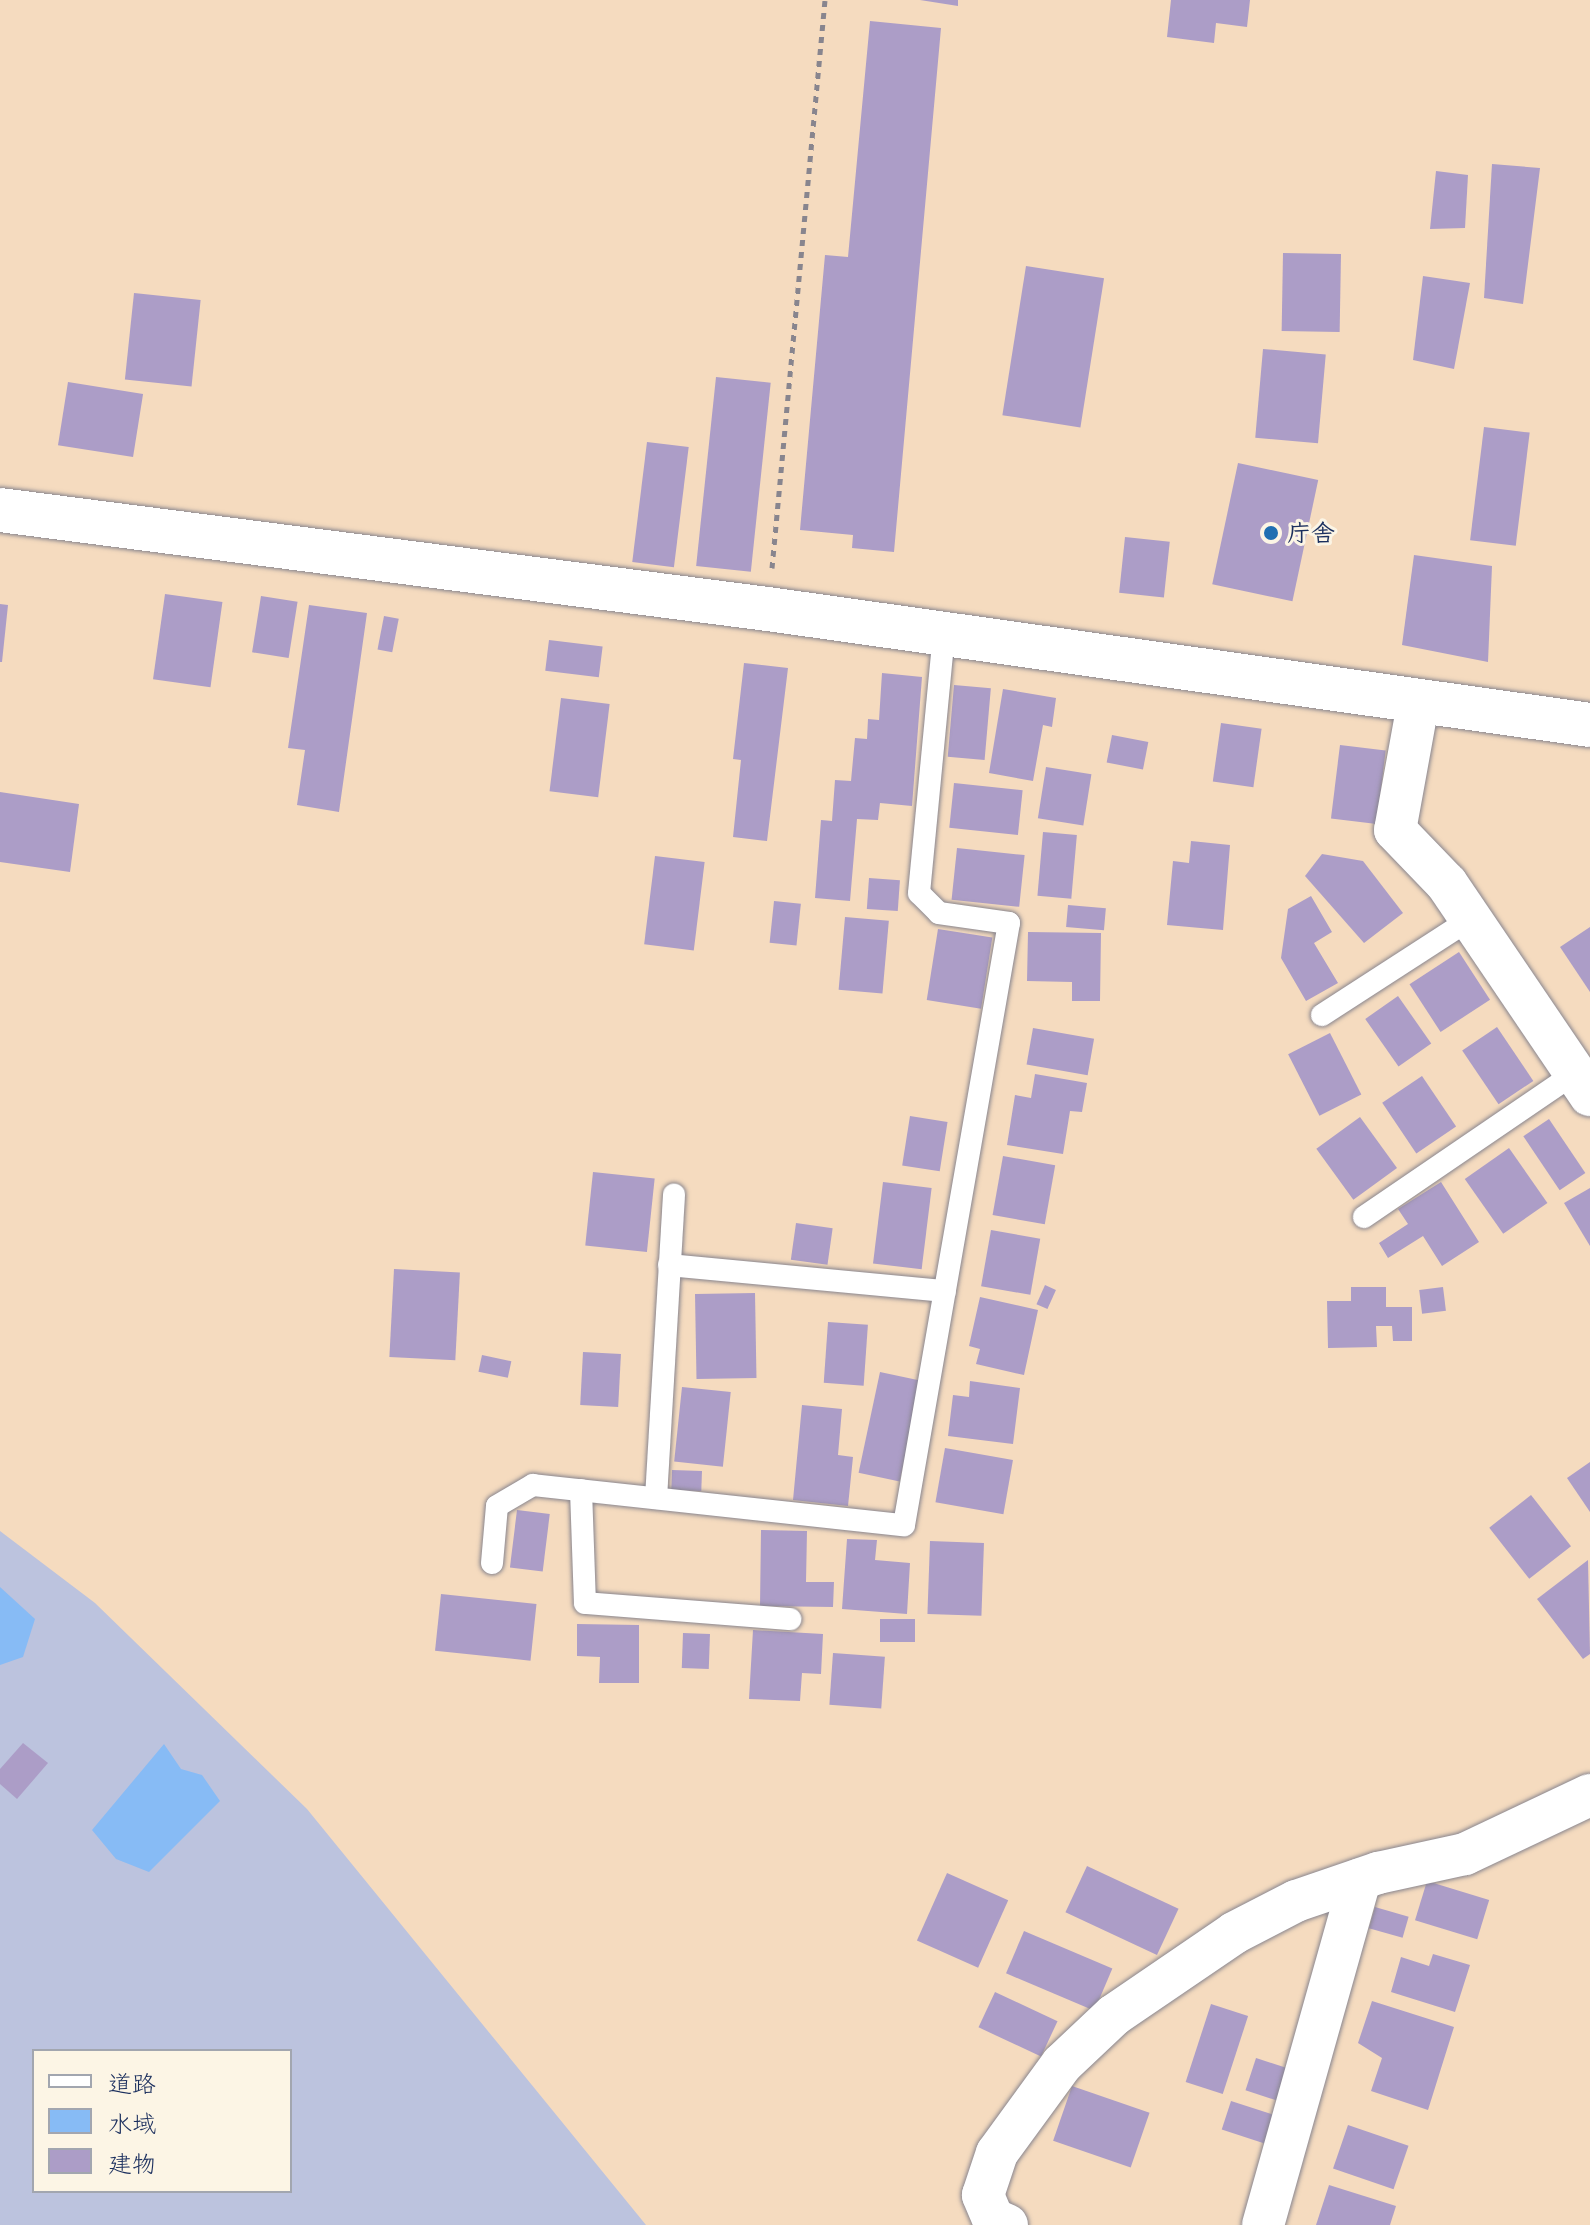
<!DOCTYPE html>
<meta charset="utf-8">
<style>
body{margin:0}
#map{position:relative;width:1590px;height:2225px;overflow:hidden;background:#f5dbbf;font-family:"Patrick Hand","Klee One",sans-serif}
div>[style]{position:absolute}
[style*='--x']{left:calc(var(--x)*1px);top:calc(var(--y)*1px);width:calc(var(--w)*1px);rotate:calc(var(--a)*1deg)}
.industrial>*{inset:0;background:#bcc3de}
.water>*{inset:0;background:#87bbf5}
.building>*{inset:0;background:#ac9dc7;transform-origin:0 0}
.path>*{height:5px;margin-top:-2.5px;transform-origin:0;background:repeating-linear-gradient(90deg,#88858e 0 6px,transparent 0 12px)}
.roads{filter:drop-shadow(0 0 2px #88858e) drop-shadow(0 0 2px #88858e)}
.service>*{height:22px;margin:-11px;padding:0 11px;transform-origin:11px;border-radius:11px;background:#fff}
.minor>*{height:42px;margin:-21px;padding:0 21px;transform-origin:21px;border-radius:21px;background:#fff}
.tertiary>*{height:44px;margin:-22px;padding:0 22px;transform-origin:22px;border-radius:22px;background:#fff}
.dots>*{width:22px;height:22px;translate:-50% -50%;box-sizing:border-box;border:4px solid #fcf5e5;border-radius:50%}
span{translate:-50% -50%;white-space:nowrap;text-align:center;line-height:1.15;-webkit-text-stroke:6px #fcf5e5;paint-order:stroke}
.poi-label{font-size:24px;color:#1b2f5e;font-weight:700}
.left{translate:0 -50%;text-align:left}
.legend{position:absolute;left:32px;top:2049px;width:260px;height:144px;box-sizing:border-box;background:#fcf5e5;border:2px solid #a2a6af;margin:0;padding:10px 14px;list-style:none;font-size:24px;color:#1b2f5e}
.legend li{display:flex;align-items:center;gap:16px;height:40px}
.legend b{width:40px;border:2px solid #a2a6af}
</style>
<div id="map">
<div class="industrial">
<div style="clip-path:polygon(evenodd,0 1531px,95px 1603px,307px 1809px,646px 2225px,0 2225px,0 1531px,34px 2051px,290px 2051px,290px 2191px,34px 2191px,34px 2051px)"></div>
</div>
<div class="water">
<div style="clip-path:polygon(0 1587px,35px 1619px,23px 1657px,0 1665px)"></div>
<div style="clip-path:polygon(164px 1744px,181px 1769px,202px 1775px,220px 1801px,149px 1872px,116px 1859px,92px 1830px)"></div>
</div>
<div class="building">
<div style="clip-path:polygon(920px 0,958px 0,958px 6px)"></div>
<div style="clip-path:polygon(1171px 0,1250px 0,1247px 27px,1216px 23px,1214px 43px,1167px 37px)"></div>
<div style="clip-path:polygon(870px 21px,941px 28px,894px 552px,852px 548px,853px 535px,800px 530px,825px 255px,848px 257px)"></div>
<div style="clip-path:polygon(1492px 164px,1540px 168px,1523px 304px,1484px 298px)"></div>
<div style="clip-path:polygon(1436px 171px,1468px 175px,1465px 228px,1430px 229px)"></div>
<div style="left:1283px;top:253px;width:58px;height:78px;rotate:1deg"></div>
<div style="left:1026px;top:266px;width:79px;height:151px;rotate:9deg"></div>
<div style="clip-path:polygon(1423px 276px,1470px 283px,1454px 369px,1413px 360px)"></div>
<div style="left:134px;top:293px;width:67px;height:87px;rotate:6deg"></div>
<div style="left:1263px;top:349px;width:63px;height:89px;rotate:5deg"></div>
<div style="left:716px;top:377px;width:55px;height:190px;rotate:6deg"></div>
<div style="left:68px;top:382px;width:76px;height:64px;rotate:9deg"></div>
<div style="left:1484px;top:427px;width:46px;height:114px;rotate:7deg"></div>
<div style="left:647px;top:442px;width:42px;height:121px;rotate:7deg"></div>
<div style="left:1238px;top:463px;width:82px;height:124px;rotate:12deg"></div>
<div style="left:1125px;top:537px;width:45px;height:56px;rotate:6deg"></div>
<div style="clip-path:polygon(1414px 555px,1492px 566px,1488px 662px,1402px 645px)"></div>
<div style="left:165px;top:594px;width:58px;height:86px;rotate:8deg"></div>
<div style="left:261px;top:596px;width:37px;height:57px;rotate:9deg"></div>
<div style="clip-path:polygon(0 604px,8px 605px,2px 662px,0 662px)"></div>
<div style="clip-path:polygon(309px 605px,367px 613px,339px 812px,297px 805px,305px 750px,288px 748px)"></div>
<div style="left:384px;top:616px;width:15px;height:34px;rotate:11deg"></div>
<div style="left:549px;top:640px;width:54px;height:31px;rotate:7deg"></div>
<div style="clip-path:polygon(744px 663px,788px 668px,767px 841px,733px 837px,741px 760px,733px 759px)"></div>
<div style="clip-path:polygon(882px 673px,922px 677px,912px 806px,880px 803px,878px 820px,857px 819px,850px 901px,815px 898px,821px 820px,832px 821px,835px 780px,851px 781px,855px 738px,867px 739px,868px 719px,879px 720px)"></div>
<div style="left:954px;top:685px;width:37px;height:72px;rotate:5deg"></div>
<div style="clip-path:polygon(1003px 689px,1056px 698px,1052px 727px,1043px 725px,1033px 781px,989px 773px)"></div>
<div style="left:561px;top:698px;width:49px;height:94px;rotate:7deg"></div>
<div style="left:1221px;top:723px;width:41px;height:59px;rotate:8deg"></div>
<div style="left:1112px;top:735px;width:37px;height:28px;rotate:11deg"></div>
<div style="left:1340px;top:745px;width:46px;height:74px;rotate:7deg"></div>
<div style="left:1046px;top:767px;width:46px;height:52px;rotate:9deg"></div>
<div style="left:954px;top:783px;width:69px;height:45px;rotate:6deg"></div>
<div style="clip-path:polygon(0 792px,79px 804px,70px 872px,0 862px)"></div>
<div style="left:1043px;top:832px;width:34px;height:64px;rotate:5deg"></div>
<div style="clip-path:polygon(1191px 841px,1230px 845px,1223px 930px,1167px 925px,1173px 861px,1189px 863px)"></div>
<div style="left:957px;top:848px;width:68px;height:52px;rotate:6deg"></div>
<div style="clip-path:polygon(1322px 854px,1363px 861px,1403px 913px,1364px 943px,1305px 876px)"></div>
<div style="left:655px;top:856px;width:50px;height:89px;rotate:7deg"></div>
<div style="left:869px;top:878px;width:31px;height:31px;rotate:4deg"></div>
<div style="clip-path:polygon(1311px 896px,1332px 932px,1314px 943px,1338px 983px,1306px 1001px,1281px 958px,1288px 909px)"></div>
<div style="left:774px;top:901px;width:27px;height:42px;rotate:6deg"></div>
<div style="left:1068px;top:905px;width:38px;height:22px;rotate:5deg"></div>
<div style="left:845px;top:917px;width:44px;height:73px;rotate:5deg"></div>
<div style="clip-path:polygon(1590px 927px,1590px 992px,1560px 947px)"></div>
<div style="left:938px;top:929px;width:55px;height:72px;rotate:9deg"></div>
<div style="clip-path:polygon(1028px 932px,1101px 933px,1100px 1001px,1072px 1001px,1072px 982px,1027px 981px)"></div>
<div style="left:1459px;top:952px;width:57px;height:59px;rotate:57deg"></div>
<div style="left:1398px;top:996px;width:58px;height:40px;rotate:55deg"></div>
<div style="left:1497px;top:1027px;width:65px;height:42px;rotate:56deg"></div>
<div style="left:1033px;top:1028px;width:62px;height:37px;rotate:10deg"></div>
<div style="left:1330px;top:1033px;width:69px;height:47px;rotate:63deg"></div>
<div style="clip-path:polygon(1035px 1074px,1087px 1083px,1082px 1112px,1070px 1111px,1063px 1154px,1007px 1145px,1015px 1095px,1031px 1098px)"></div>
<div style="left:1422px;top:1076px;width:61px;height:48px;rotate:56deg"></div>
<div style="left:910px;top:1116px;width:38px;height:50px;rotate:9deg"></div>
<div style="left:1360px;top:1117px;width:63px;height:54px;rotate:54deg"></div>
<div style="left:1549px;top:1119px;width:65px;height:31px;rotate:56deg"></div>
<div style="left:1509px;top:1148px;width:67px;height:54px;rotate:55deg"></div>
<div style="left:1003px;top:1156px;width:53px;height:60px;rotate:10deg"></div>
<div style="left:593px;top:1172px;width:62px;height:74px;rotate:6deg"></div>
<div style="left:883px;top:1182px;width:49px;height:82px;rotate:7deg"></div>
<div style="clip-path:polygon(1441px 1182px,1479px 1242px,1442px 1266px,1423px 1236px,1388px 1258px,1379px 1243px,1408px 1224px,1398px 1209px)"></div>
<div style="clip-path:polygon(1590px 1188px,1590px 1246px,1564px 1203px)"></div>
<div style="left:796px;top:1223px;width:37px;height:37px;rotate:8deg"></div>
<div style="left:991px;top:1230px;width:50px;height:57px;rotate:10deg"></div>
<div style="left:394px;top:1269px;width:66px;height:88px;rotate:3deg"></div>
<div style="left:1045px;top:1285px;width:12px;height:21px;rotate:24deg"></div>
<div style="clip-path:polygon(1351px 1287px,1386px 1287px,1386px 1307px,1412px 1307px,1412px 1341px,1393px 1341px,1392px 1326px,1376px 1326px,1377px 1347px,1328px 1348px,1327px 1301px,1351px 1301px)"></div>
<div style="left:1443px;top:1287px;width:24px;height:24px;rotate:83deg"></div>
<div style="left:755px;top:1293px;width:85px;height:60px;rotate:89deg"></div>
<div style="clip-path:polygon(980px 1297px,1038px 1310px,1024px 1375px,976px 1364px,980px 1349px,969px 1346px)"></div>
<div style="left:828px;top:1322px;width:40px;height:61px;rotate:4deg"></div>
<div style="left:583px;top:1352px;width:38px;height:53px;rotate:3deg"></div>
<div style="left:482px;top:1355px;width:30px;height:17px;rotate:12deg"></div>
<div style="left:880px;top:1372px;width:42px;height:103px;rotate:12deg"></div>
<div style="clip-path:polygon(970px 1381px,1020px 1388px,1013px 1444px,948px 1436px,953px 1395px,969px 1397px)"></div>
<div style="left:682px;top:1387px;width:49px;height:75px;rotate:6deg"></div>
<div style="clip-path:polygon(802px 1405px,842px 1409px,838px 1455px,853px 1457px,848px 1506px,793px 1500px)"></div>
<div style="left:945px;top:1448px;width:69px;height:55px;rotate:10deg"></div>
<div style="clip-path:polygon(1590px 1462px,1590px 1512px,1567px 1478px)"></div>
<div style="left:672px;top:1470px;width:30px;height:20px;rotate:2deg"></div>
<div style="left:1531px;top:1495px;width:65px;height:53px;rotate:52deg"></div>
<div style="left:517px;top:1510px;width:33px;height:58px;rotate:7deg"></div>
<div style="clip-path:polygon(761px 1530px,807px 1531px,806px 1582px,834px 1582px,833px 1607px,760px 1606px)"></div>
<div style="clip-path:polygon(847px 1539px,877px 1540px,875px 1560px,910px 1563px,907px 1614px,842px 1609px)"></div>
<div style="left:930px;top:1541px;width:54px;height:73px;rotate:2deg"></div>
<div style="clip-path:polygon(1588px 1560px,1590px 1654px,1583px 1659px,1537px 1599px)"></div>
<div style="left:441px;top:1594px;width:96px;height:57px;rotate:6deg"></div>
<div style="left:880px;top:1619px;width:35px;height:23px"></div>
<div style="clip-path:polygon(577px 1624px,639px 1625px,639px 1683px,599px 1683px,600px 1657px,577px 1656px)"></div>
<div style="clip-path:polygon(753px 1630px,823px 1634px,821px 1674px,802px 1673px,800px 1701px,749px 1699px)"></div>
<div style="left:683px;top:1633px;width:27px;height:35px;rotate:2deg"></div>
<div style="left:833px;top:1653px;width:52px;height:52px;rotate:4deg"></div>
<div style="clip-path:polygon(23px 1743px,48px 1763px,17px 1799px,0 1784px,0 1769px)"></div>
<div style="left:1087px;top:1866px;width:101px;height:51px;rotate:25deg"></div>
<div style="left:947px;top:1873px;width:67px;height:74px;rotate:24deg"></div>
<div style="left:1427px;top:1881px;width:65px;height:41px;rotate:17deg"></div>
<div style="left:1375px;top:1907px;width:35px;height:22px;rotate:16deg"></div>
<div style="left:1024px;top:1931px;width:96px;height:46px;rotate:23deg"></div>
<div style="clip-path:polygon(1433px 1954px,1470px 1965px,1455px 2012px,1391px 1992px,1401px 1957px,1429px 1966px)"></div>
<div style="left:995px;top:1992px;width:69px;height:39px;rotate:25deg"></div>
<div style="clip-path:polygon(1372px 2001px,1454px 2027px,1428px 2110px,1371px 2091px,1382px 2058px,1358px 2043px)"></div>
<div style="left:1211px;top:2004px;width:39px;height:82px;rotate:18deg"></div>
<div style="left:1256px;top:2058px;width:38px;height:34px;rotate:18deg"></div>
<div style="left:1072px;top:2086px;width:82px;height:58px;rotate:19deg"></div>
<div style="left:1231px;top:2101px;width:45px;height:30px;rotate:18deg"></div>
<div style="left:1348px;top:2125px;width:64px;height:46px;rotate:19deg"></div>
<div style="clip-path:polygon(1329px 2185px,1396px 2206px,1390px 2225px,1316px 2225px)"></div>
</div>
<div class="path">
<div style="--x:772;--y:568;--w:570;--a:-84.67"></div>
</div>
<div class="roads">
<div class="service">
<div style="--x:1322;--y:1015;--w:175;--a:-32.9"></div>
<div style="--x:1364;--y:1217;--w:255;--a:-34.3"></div>
<div style="--x:669;--y:1265;--w:277;--a:5.4"></div>
<div style="--x:581;--y:1490;--w:113;--a:88"></div>
<div style="--x:585;--y:1603;--w:206;--a:4.5"></div>
<div style="--x:656;--y:1498;--w:304;--a:-86.6"></div>
<div style="--x:492;--y:1563;--w:57;--a:-85"></div>
<div style="--x:497;--y:1506;--w:42;--a:-30.3"></div>
<div style="--x:533;--y:1485;--w:373;--a:6.2"></div>
<div style="--x:904;--y:1525;--w:611;--a:-80.11"></div>
<div style="--x:1009;--y:923;--w:71;--a:-171.9"></div>
<div style="--x:939;--y:913;--w:28;--a:-135"></div>
<div style="--x:919;--y:893;--w:259;--a:-84.5"></div>
</div>
<div class="minor">
<div style="--x:1418;--y:704;--w:128;--a:100.3"></div>
<div style="--x:1395;--y:830;--w:75;--a:46.1"></div>
<div style="--x:1447;--y:884;--w:255;--a:55.9"></div>
<div style="--x:1007;--y:2225;--w:15;--a:-157"></div>
<div style="--x:993;--y:2219;--w:26;--a:-113"></div>
<div style="--x:983;--y:2195;--w:44;--a:-71.6"></div>
<div style="--x:997;--y:2153;--w:110;--a:-53.9"></div>
<div style="--x:1062;--y:2064;--w:71;--a:-43.3"></div>
<div style="--x:1114;--y:2015;--w:145;--a:-34.3"></div>
<div style="--x:1234;--y:1933;--w:70;--a:-27.3"></div>
<div style="--x:1296;--y:1901;--w:87;--a:-18.9"></div>
<div style="--x:1378;--y:1873;--w:89;--a:-12.3"></div>
<div style="--x:1465;--y:1854;--w:138;--a:-25.3"></div>
<div style="--x:1263;--y:2225;--w:359;--a:-74.3"></div>
</div>
<div class="tertiary">
<div style="--x:0;--y:510;--w:774;--a:7.35"></div>
<div style="--x:768;--y:609;--w:830;--a:8.03"></div>
</div>
</div>
<div class="dots">
<div style="left:1271px;top:533px;background:#1f6fb2"></div>
</div>
<div class="poi-label">
<span class="left" style="left:1287px;top:533px">庁舎</span>
</div>
<ul class="legend">
<li><b style="height:10px;background:#fff"></b>道路</li>
<li><b style="height:22px;background:#87bbf5"></b>水域</li>
<li><b style="height:22px;background:#ac9dc7"></b>建物</li>
</ul>
</div>
